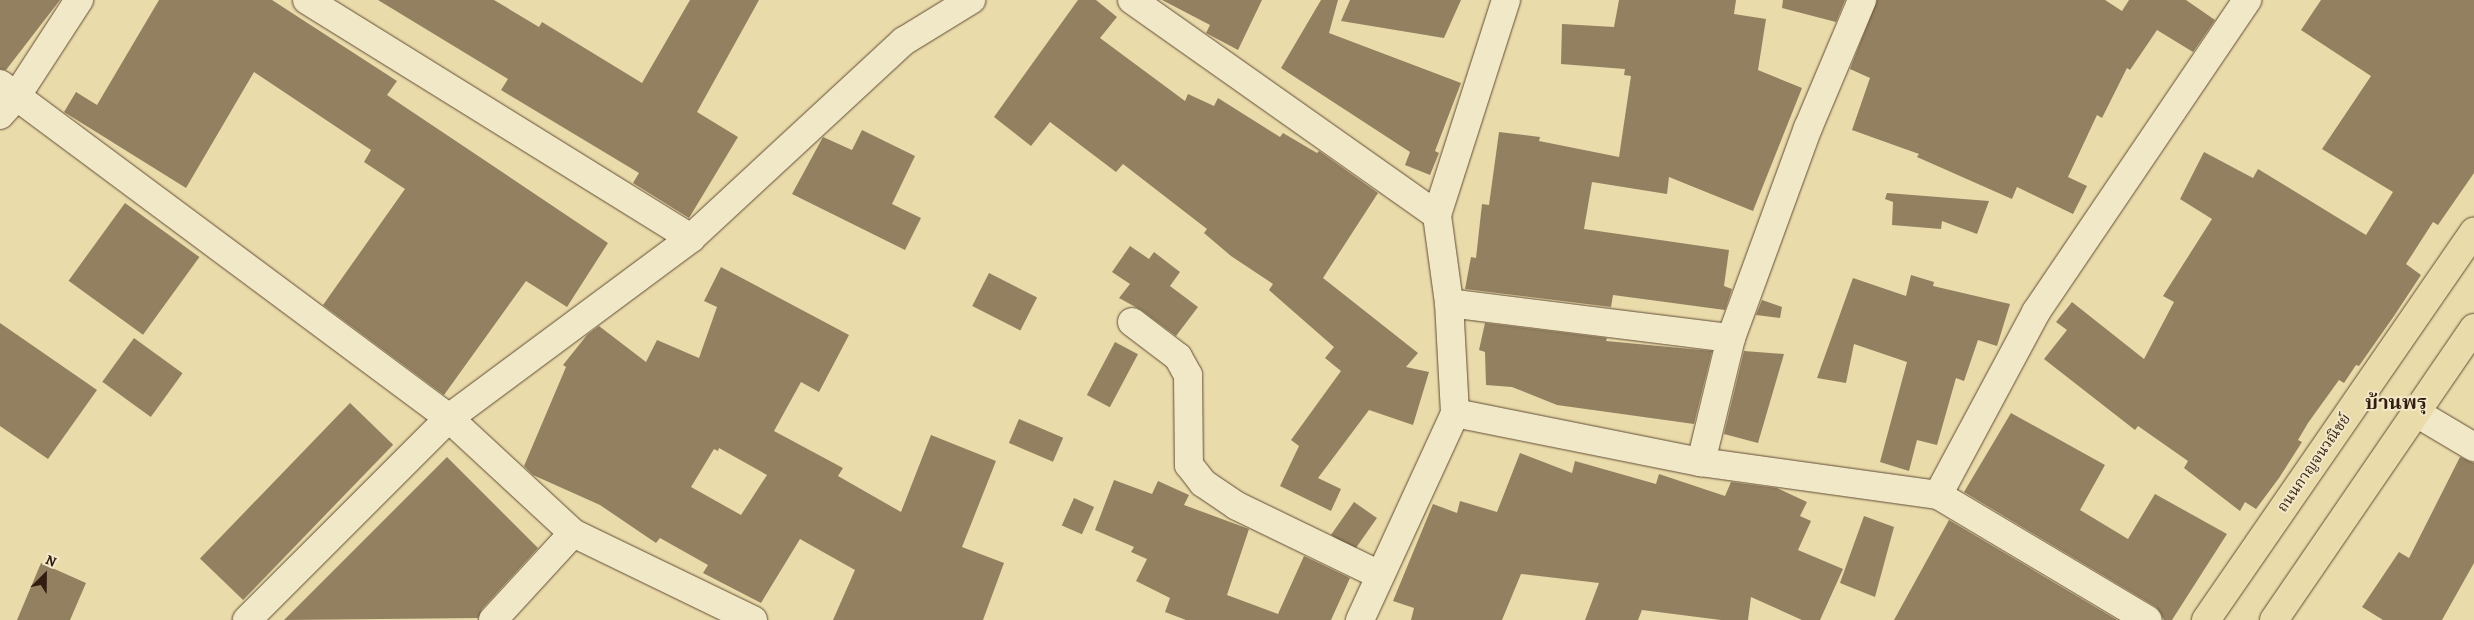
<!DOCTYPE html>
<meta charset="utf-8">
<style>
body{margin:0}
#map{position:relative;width:2474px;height:620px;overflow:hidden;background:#eadbaa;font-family:Alegreya,"Noto Serif Thai",serif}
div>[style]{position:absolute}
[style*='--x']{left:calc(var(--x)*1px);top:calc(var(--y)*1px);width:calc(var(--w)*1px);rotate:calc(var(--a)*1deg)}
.building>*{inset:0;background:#928060;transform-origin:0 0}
.roads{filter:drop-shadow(0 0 1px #614c36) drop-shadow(0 0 1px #614c36)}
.minor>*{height:28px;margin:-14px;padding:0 14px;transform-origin:14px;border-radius:14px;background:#f1e8c8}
.highway>*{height:28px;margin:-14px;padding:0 14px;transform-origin:14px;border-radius:14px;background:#eadbaa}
span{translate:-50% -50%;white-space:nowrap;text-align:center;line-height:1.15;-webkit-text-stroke:4px #f1e8c8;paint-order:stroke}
.street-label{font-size:15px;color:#331d10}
.district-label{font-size:20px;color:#331d10;font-weight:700}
.north{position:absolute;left:20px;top:550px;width:50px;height:50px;-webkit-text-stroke:4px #f1e8c8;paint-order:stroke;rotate:23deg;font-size:14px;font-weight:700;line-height:20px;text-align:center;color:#331d10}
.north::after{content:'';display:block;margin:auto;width:18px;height:22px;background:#331d10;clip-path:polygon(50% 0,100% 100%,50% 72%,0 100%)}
</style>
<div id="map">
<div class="building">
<div style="clip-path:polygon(0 0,60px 0,6px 70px,0 69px)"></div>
<div style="clip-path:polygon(159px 0,272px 0,397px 81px,387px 95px,608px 243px,567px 307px,526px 281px,444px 395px,323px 305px,405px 189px,364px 162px,371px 150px,254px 72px,186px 188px,64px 112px,76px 92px,97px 105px)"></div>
<div style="clip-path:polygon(378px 0,494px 0,539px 27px,542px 22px,642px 83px,690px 0,759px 0,697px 112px,738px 137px,689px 218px,633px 183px,639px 173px,501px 90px,508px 79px)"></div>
<div style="clip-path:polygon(1078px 0,1096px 0,1117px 17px,1100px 38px,1185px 101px,1188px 94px,1214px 106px,1218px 98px,1280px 137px,1283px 133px,1317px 153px,1319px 151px,1378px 193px,1323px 278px,1418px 353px,1406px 367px,1429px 372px,1413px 425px,1369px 410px,1318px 478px,1341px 489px,1331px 511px,1280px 486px,1299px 446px,1291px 440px,1341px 371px,1325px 358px,1334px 347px,1269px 290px,1273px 284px,1231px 256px,1204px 233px,1207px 229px,1123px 164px,1116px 172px,1050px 122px,1031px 146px,994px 117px)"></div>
<div style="clip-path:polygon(1162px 0,1262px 0,1238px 50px,1206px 33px,1210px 25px)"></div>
<div style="clip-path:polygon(1321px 0,1338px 0,1329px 33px,1461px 83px,1435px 151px,1439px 153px,1430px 175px,1405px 165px,1410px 152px,1281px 68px)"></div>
<div style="clip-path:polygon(1350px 0,1461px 0,1444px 38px,1341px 21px)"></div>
<div style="clip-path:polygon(1619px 0,1736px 0,1734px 14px,1766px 19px,1758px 70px,1802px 88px,1753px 211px,1669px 177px,1667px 194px,1592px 182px,1584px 229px,1729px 250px,1724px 286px,1732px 289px,1725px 310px,1613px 295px,1611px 307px,1465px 289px,1471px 257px,1476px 258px,1482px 204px,1489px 205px,1499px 132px,1540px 137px,1539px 141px,1619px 157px,1631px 76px,1624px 75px,1625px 69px,1561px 64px,1562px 24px,1614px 27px)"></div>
<div style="clip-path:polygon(1783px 0,1845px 0,1836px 22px,1782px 8px)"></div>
<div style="clip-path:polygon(1877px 0,2105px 0,2122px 11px,2129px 0,2186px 0,2215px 20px,2193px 52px,2157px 30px,2130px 70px,2127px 68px,2102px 118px,2097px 115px,2068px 177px,2087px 186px,2073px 214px,2017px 187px,2012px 199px,1917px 157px,1919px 154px,1852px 130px,1870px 78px,1850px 69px)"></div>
<div style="clip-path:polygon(2321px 0,2474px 0,2474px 173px,2438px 225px,2433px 222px,2406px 264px,2421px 275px,2394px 316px,2359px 366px,2356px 365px,2344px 383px,2339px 380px,2308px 423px,2298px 440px,2302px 442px,2279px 478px,2256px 509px,2245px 502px,2240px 511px,2184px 468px,2188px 461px,2138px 426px,2135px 430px,2044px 359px,2067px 330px,2056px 322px,2072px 302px,2144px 359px,2174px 302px,2163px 296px,2212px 219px,2180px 199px,2204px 152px,2253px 178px,2258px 169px,2366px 235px,2393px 192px,2322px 149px,2371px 76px,2301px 30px)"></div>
<div style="clip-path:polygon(862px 130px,915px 156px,892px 204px,921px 218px,905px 250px,792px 194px,823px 137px,852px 150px)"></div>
<div style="clip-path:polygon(1887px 193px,1989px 201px,1977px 234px,1942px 221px,1941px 229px,1892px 225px,1893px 202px,1885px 199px)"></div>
<div style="left:125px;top:203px;width:92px;height:96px;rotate:36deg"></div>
<div style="clip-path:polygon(1130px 246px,1149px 259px,1154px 252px,1180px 272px,1170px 286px,1198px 307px,1176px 336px,1141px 310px,1119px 298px,1130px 284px,1112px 272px)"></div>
<div style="clip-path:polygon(evenodd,721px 267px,849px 335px,819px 392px,801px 382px,774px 431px,843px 468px,838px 476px,901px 512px,931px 435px,996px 461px,962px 547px,1004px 563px,983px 620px,833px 620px,855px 570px,800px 539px,761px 603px,703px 573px,708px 565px,660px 538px,656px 543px,600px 505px,533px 475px,524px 466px,566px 367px,563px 365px,587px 335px,599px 326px,646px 362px,657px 340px,699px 358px,717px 307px,704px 301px,721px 267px,719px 448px,767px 475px,741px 515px,691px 487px,714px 449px,718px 451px,719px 448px)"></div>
<div style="left:989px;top:273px;width:54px;height:37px;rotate:27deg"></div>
<div style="clip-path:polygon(1911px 275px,1934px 282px,1933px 286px,2010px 304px,1997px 346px,1978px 340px,1964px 381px,1956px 378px,1937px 445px,1917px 440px,1909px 471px,1880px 462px,1907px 362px,1854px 344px,1846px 383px,1817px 378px,1853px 278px,1906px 296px)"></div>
<div style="clip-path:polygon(1762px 300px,1782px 307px,1780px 318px,1756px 315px)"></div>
<div style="clip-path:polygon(0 323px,97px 390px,48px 459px,0 426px)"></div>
<div style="clip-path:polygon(1485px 323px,1607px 338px,1606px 341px,1712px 351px,1694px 424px,1557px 405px,1512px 387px,1486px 385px,1485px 352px,1479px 350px)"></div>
<div style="left:134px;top:338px;width:60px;height:54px;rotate:36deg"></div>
<div style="left:1115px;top:342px;width:26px;height:60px;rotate:28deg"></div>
<div style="clip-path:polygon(1744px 351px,1784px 354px,1758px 443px,1724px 434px)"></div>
<div style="left:350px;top:403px;width:60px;height:216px;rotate:44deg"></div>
<div style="clip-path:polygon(2011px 413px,2105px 465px,2080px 510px,2128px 539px,2155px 494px,2227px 534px,2172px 620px,2164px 620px,2156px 607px,1964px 492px)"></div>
<div style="left:1019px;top:419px;width:48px;height:26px;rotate:23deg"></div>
<div style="clip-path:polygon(1520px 453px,1572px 473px,1575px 461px,1656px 484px,1659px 474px,1725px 496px,1731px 482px,1777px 488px,1807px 502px,1800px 516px,1811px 521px,1798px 550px,1843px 569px,1820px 620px,1802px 620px,1751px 597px,1748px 620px,1721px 620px,1642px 610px,1638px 620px,1585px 620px,1599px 583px,1521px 574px,1502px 620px,1411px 620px,1414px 608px,1393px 601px,1433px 504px,1457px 513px,1460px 501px,1497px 512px)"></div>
<div style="clip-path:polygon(447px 457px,538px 548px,482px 609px,478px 618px,284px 620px)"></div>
<div style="clip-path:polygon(2460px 457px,2474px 463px,2474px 563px,2442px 620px,2383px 620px,2362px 607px,2399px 552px,2409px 558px)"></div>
<div style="clip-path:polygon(1114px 480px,1152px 494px,1158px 481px,1189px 495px,1184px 505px,1249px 529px,1227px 595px,1278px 614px,1304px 556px,1350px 578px,1331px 620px,1186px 620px,1165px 612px,1170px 598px,1136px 581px,1147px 559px,1131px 552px,1134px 547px,1095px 530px)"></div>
<div style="left:1074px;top:498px;width:22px;height:30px;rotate:24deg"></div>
<div style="left:1354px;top:502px;width:28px;height:40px;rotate:35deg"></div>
<div style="clip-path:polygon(1864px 516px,1894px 527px,1875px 597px,1840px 583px)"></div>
<div style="clip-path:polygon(1949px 520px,2117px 620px,1894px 620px)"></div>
<div style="clip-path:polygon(41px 563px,86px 583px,70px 620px,17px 620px)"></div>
</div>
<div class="roads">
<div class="minor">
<div style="--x:307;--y:0;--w:452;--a:31.8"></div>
<div style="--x:1132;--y:0;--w:373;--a:35.2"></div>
<div style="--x:0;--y:84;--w:560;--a:36.64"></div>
<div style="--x:449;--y:418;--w:286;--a:135"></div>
<div style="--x:0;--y:115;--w:24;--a:-48"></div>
<div style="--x:16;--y:97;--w:116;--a:-57"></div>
<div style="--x:1449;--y:303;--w:284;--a:7.1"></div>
<div style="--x:1132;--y:322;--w:58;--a:37.3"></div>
<div style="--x:1178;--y:357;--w:21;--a:61"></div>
<div style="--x:1188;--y:375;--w:90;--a:89.4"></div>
<div style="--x:1189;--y:465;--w:23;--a:52"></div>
<div style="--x:1203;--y:483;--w:41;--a:34.1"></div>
<div style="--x:1237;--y:506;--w:159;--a:25.8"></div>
<div style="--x:2415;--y:412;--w:69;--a:30.7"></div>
<div style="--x:1455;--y:413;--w:251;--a:11.3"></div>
<div style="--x:1701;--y:462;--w:239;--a:7.9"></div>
<div style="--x:1938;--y:495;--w:208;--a:-61.8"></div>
<div style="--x:2036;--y:312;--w:377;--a:-55.9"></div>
<div style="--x:1701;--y:462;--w:128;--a:-76.4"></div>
<div style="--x:1731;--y:338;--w:224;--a:-69.9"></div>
<div style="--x:1808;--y:128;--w:139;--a:-67.1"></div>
<div style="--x:1938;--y:495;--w:244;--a:30.8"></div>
<div style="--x:573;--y:533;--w:200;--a:25.8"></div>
<div style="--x:493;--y:620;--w:118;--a:-47.4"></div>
<div style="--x:573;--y:533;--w:169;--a:-137.2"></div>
<div style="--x:449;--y:418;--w:302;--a:-36.6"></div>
<div style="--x:691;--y:238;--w:290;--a:-42.8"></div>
<div style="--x:904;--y:41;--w:79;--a:-31.5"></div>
<div style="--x:1360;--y:620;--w:228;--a:-65.3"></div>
<div style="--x:1455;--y:413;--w:110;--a:-93.1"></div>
<div style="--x:1449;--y:303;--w:89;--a:-97.8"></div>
<div style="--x:1437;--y:215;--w:226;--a:-72.2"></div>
</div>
<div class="highway">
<div style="--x:2206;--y:620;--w:472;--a:-55.4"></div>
<div style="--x:2274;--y:620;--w:354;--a:-55.6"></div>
</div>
</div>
<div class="street-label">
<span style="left:2314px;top:463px;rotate:-55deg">ถนนกาญจนวณิชย์</span>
</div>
<div class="district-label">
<span style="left:2396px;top:402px">บ้านพรุ</span>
</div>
<div class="north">N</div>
</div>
